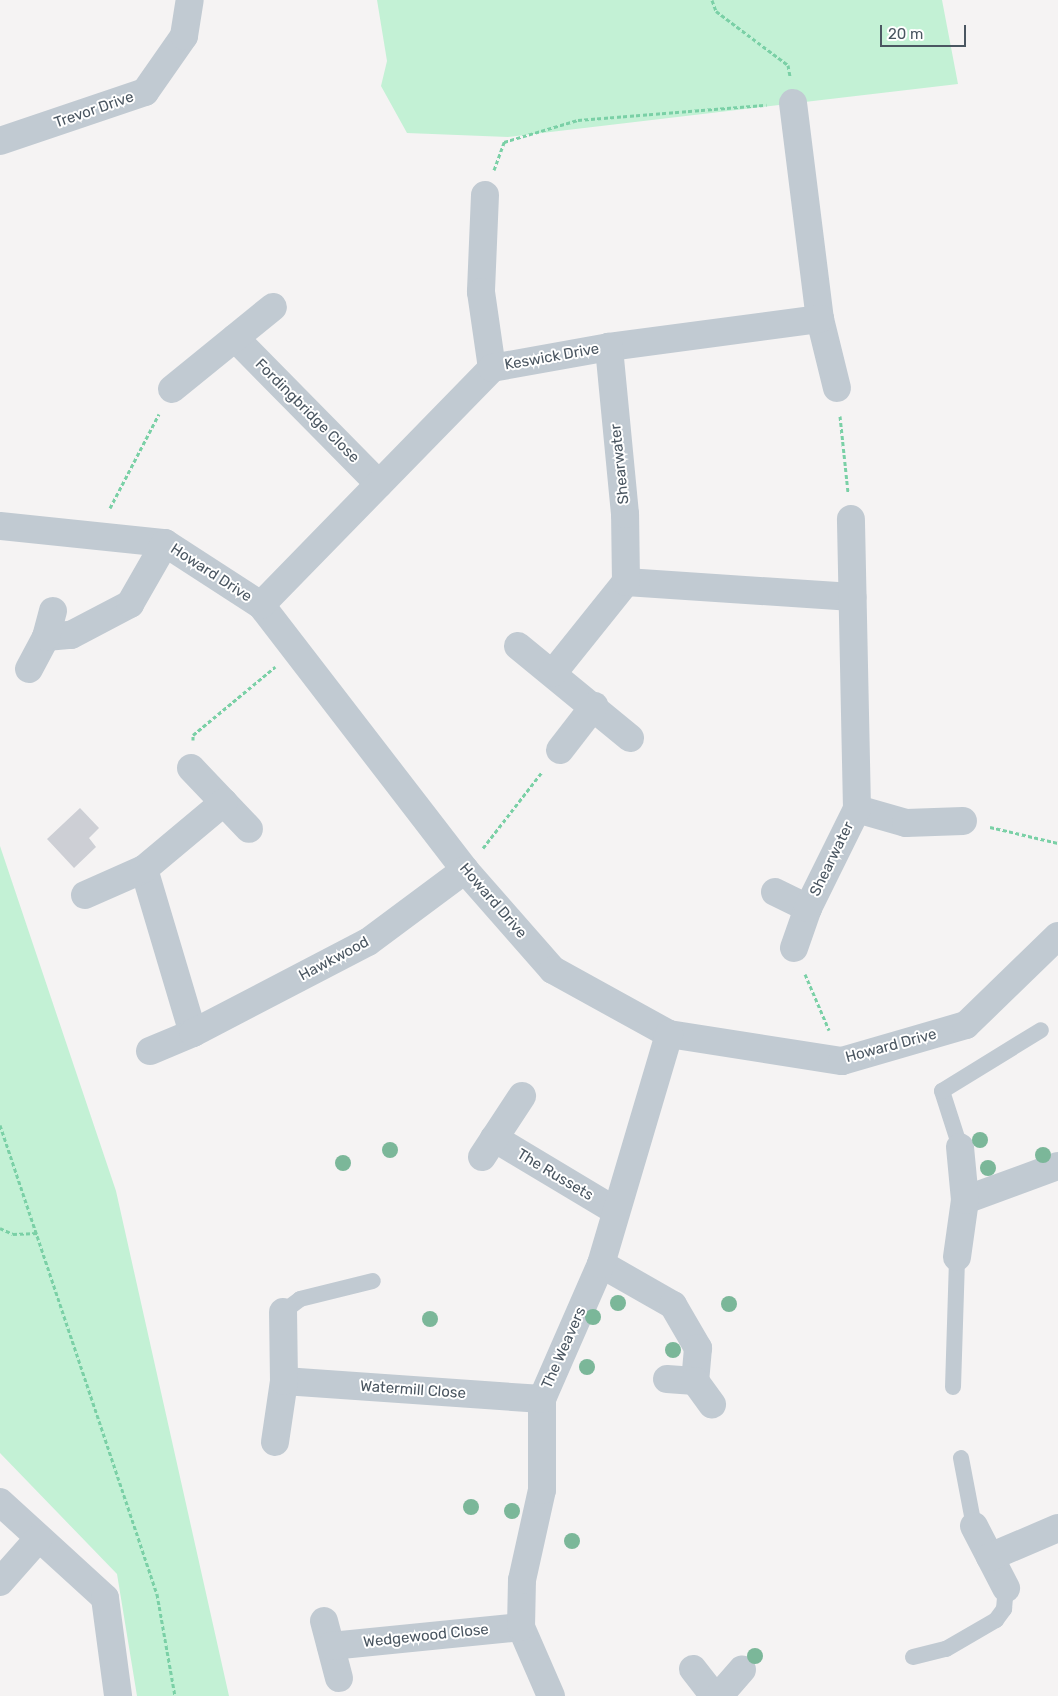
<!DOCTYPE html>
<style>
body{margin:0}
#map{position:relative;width:1058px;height:1696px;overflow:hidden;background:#f5f3f3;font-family:Rubik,sans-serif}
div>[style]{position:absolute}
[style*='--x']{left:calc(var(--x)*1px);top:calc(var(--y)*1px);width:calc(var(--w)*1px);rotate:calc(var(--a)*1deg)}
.green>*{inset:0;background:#c3f1d5}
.building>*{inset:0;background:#cdcfd5}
.path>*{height:3px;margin-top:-1.5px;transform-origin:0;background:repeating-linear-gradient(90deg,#7ad0a6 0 4px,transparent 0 6.5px)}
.service>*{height:16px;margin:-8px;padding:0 8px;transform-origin:8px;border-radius:8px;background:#c1cad2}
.minor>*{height:28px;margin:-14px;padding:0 14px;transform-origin:14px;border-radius:14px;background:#c1cad2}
.trees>*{width:16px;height:16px;margin:-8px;border-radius:50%;background:#7bb799}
span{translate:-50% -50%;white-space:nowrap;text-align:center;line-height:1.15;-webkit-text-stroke:4px #fff;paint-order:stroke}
.street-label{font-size:15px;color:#4a5661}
.scale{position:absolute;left:880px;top:25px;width:86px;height:22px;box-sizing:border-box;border:2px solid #4a5661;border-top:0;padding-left:6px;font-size:15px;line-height:18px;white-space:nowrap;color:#4a5661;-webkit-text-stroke:4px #fff;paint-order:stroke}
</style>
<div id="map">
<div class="green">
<div style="clip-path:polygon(377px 0,942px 0,958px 84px,508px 137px,407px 133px,381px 86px,387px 61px)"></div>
<div style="clip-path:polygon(0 846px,116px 1191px,229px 1696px,137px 1696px,117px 1574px,0 1453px)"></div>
</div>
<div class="building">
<div style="clip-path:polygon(80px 808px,99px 828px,89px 838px,96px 847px,74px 868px,47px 839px)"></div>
</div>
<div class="path">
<div style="--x:712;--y:0;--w:12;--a:70"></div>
<div style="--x:716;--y:11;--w:90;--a:36.9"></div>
<div style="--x:788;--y:65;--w:11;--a:80"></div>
<div style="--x:494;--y:170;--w:30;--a:-70"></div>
<div style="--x:504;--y:142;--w:77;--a:-16.6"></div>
<div style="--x:578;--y:120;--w:189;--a:-4.6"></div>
<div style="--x:840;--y:416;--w:76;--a:84"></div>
<div style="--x:110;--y:508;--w:106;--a:-62.5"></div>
<div style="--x:193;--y:740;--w:5;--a:-90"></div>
<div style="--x:193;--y:735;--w:107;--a:-39.7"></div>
<div style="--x:990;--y:827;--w:70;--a:13.2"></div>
<div style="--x:483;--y:848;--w:96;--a:-52.2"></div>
<div style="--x:805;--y:974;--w:61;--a:66.8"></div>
<div style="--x:0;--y:1125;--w:495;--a:71.5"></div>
<div style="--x:157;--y:1594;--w:104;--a:80"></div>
<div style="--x:0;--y:1228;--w:14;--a:25"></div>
<div style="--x:13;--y:1234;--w:26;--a:-2"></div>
</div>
<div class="service">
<div style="--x:960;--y:1147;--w:59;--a:-107.8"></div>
<div style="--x:942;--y:1091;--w:116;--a:-31.6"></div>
<div style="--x:283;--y:1312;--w:21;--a:-37"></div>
<div style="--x:300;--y:1299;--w:75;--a:-13.9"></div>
<div style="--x:953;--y:1387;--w:130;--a:-88.2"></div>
<div style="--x:961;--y:1458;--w:69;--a:79.2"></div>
<div style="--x:913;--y:1657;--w:34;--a:-14"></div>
<div style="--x:946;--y:1649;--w:58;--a:-30.1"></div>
<div style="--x:996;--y:1620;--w:14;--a:-54"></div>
<div style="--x:1004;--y:1609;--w:21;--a:-85"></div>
</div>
<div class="minor">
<div style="--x:793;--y:103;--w:218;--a:82.9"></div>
<div style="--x:820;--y:319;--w:71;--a:76.2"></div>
<div style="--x:0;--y:141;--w:153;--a:-18.7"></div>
<div style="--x:145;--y:92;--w:68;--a:-55.1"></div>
<div style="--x:184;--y:36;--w:36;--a:-81"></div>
<div style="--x:485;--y:195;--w:97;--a:92.4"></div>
<div style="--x:481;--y:292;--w:77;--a:81.8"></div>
<div style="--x:235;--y:338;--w:205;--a:45.4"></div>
<div style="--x:172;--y:389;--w:130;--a:-39.1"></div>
<div style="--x:0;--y:526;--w:166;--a:5.9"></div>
<div style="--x:165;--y:543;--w:114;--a:32.9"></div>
<div style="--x:261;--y:605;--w:334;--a:52.4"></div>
<div style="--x:465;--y:870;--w:133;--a:48.7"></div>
<div style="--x:553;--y:970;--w:132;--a:28.9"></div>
<div style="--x:669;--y:1034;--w:175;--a:8.9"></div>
<div style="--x:842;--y:1061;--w:129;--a:-16.2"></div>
<div style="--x:966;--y:1025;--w:128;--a:-44.1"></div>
<div style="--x:626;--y:582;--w:227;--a:3.8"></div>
<div style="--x:261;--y:605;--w:331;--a:-45.7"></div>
<div style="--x:492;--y:368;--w:119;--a:-10.2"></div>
<div style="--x:609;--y:347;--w:213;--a:-7.6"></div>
<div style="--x:46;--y:637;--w:25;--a:-5"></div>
<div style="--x:71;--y:635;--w:67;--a:-27.7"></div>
<div style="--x:130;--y:604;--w:70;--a:-60.2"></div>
<div style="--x:518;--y:646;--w:145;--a:39.4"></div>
<div style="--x:29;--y:669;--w:36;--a:-62"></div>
<div style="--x:46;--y:637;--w:27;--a:-75"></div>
<div style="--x:553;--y:673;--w:117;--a:-51.3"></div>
<div style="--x:626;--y:582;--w:68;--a:-90.8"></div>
<div style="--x:625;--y:514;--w:168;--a:-95.5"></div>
<div style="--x:560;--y:750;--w:56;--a:-52.3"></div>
<div style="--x:191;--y:768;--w:84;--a:46.4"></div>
<div style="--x:857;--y:809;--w:51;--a:15.9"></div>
<div style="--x:906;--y:823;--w:57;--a:-2"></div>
<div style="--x:144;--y:869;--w:171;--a:73.4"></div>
<div style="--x:775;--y:892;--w:37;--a:26"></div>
<div style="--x:85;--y:895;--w:64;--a:-23.8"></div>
<div style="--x:144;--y:869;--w:104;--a:-39.9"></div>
<div style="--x:794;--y:948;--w:42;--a:-70.7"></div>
<div style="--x:808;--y:908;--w:110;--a:-63.7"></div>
<div style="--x:857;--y:809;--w:290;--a:-91.2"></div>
<div style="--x:150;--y:1051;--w:47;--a:-22.7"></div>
<div style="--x:193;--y:1033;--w:197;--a:-27.5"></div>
<div style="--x:368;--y:942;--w:121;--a:-36.6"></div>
<div style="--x:494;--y:1138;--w:142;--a:30.9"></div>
<div style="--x:482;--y:1157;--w:73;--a:-56.7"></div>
<div style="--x:965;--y:1200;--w:99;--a:-20.1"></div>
<div style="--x:957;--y:1257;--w:58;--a:-82"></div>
<div style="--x:965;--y:1200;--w:53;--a:-95.4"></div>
<div style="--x:601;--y:1264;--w:83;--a:29.7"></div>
<div style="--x:673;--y:1305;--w:50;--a:59.8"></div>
<div style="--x:698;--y:1348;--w:33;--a:95"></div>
<div style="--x:667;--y:1379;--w:28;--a:4"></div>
<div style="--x:695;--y:1381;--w:29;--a:54"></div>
<div style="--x:284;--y:1381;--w:259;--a:4"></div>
<div style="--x:275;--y:1442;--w:62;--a:-81.6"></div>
<div style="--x:284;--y:1381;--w:69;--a:-90.8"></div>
<div style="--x:0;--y:1502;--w:142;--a:42.4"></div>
<div style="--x:105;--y:1598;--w:99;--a:82.4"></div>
<div style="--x:974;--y:1526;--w:70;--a:62.7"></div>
<div style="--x:990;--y:1557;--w:74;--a:-23.1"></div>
<div style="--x:0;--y:1582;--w:57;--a:-48.5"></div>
<div style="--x:324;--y:1621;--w:59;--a:75.3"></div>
<div style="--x:331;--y:1646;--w:191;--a:-5.7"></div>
<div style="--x:693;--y:1669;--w:34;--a:52"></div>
<div style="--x:551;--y:1696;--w:75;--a:-113.5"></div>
<div style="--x:521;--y:1627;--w:47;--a:-88.8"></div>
<div style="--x:522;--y:1580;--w:92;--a:-77.5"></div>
<div style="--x:542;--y:1490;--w:91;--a:-90"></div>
<div style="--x:542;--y:1399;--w:147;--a:-66.4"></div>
<div style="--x:601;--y:1264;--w:240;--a:-73.5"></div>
<div style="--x:719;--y:1696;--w:35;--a:-49"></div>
</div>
<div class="trees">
<div style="left:980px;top:1140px"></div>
<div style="left:390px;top:1150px"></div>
<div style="left:1043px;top:1155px"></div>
<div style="left:343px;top:1163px"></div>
<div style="left:988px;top:1168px"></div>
<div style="left:618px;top:1303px"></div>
<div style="left:729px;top:1304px"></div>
<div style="left:593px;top:1317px"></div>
<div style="left:430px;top:1319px"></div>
<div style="left:673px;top:1350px"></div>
<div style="left:587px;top:1367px"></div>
<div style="left:471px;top:1507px"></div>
<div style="left:512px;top:1511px"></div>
<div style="left:572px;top:1541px"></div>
<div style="left:755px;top:1656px"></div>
</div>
<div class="street-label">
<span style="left:94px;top:110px;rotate:-19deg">Trevor Drive</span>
<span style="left:552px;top:357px;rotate:-10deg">Keswick Drive</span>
<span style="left:307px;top:411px;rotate:45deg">Fordingbridge Close</span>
<span style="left:620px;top:464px;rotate:-96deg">Shearwater</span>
<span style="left:211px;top:573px;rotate:33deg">Howard Drive</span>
<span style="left:832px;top:859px;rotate:-64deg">Shearwater</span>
<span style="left:493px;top:901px;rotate:49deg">Howard Drive</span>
<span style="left:334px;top:959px;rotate:-28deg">Hawkwood</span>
<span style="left:891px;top:1046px;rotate:-15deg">Howard Drive</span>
<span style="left:555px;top:1175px;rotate:31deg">The Russets</span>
<span style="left:564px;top:1348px;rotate:-66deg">The Weavers</span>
<span style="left:413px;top:1390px;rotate:4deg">Watermill Close</span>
<span style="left:426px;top:1636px;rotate:-6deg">Wedgewood Close</span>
</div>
<div class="scale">20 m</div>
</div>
